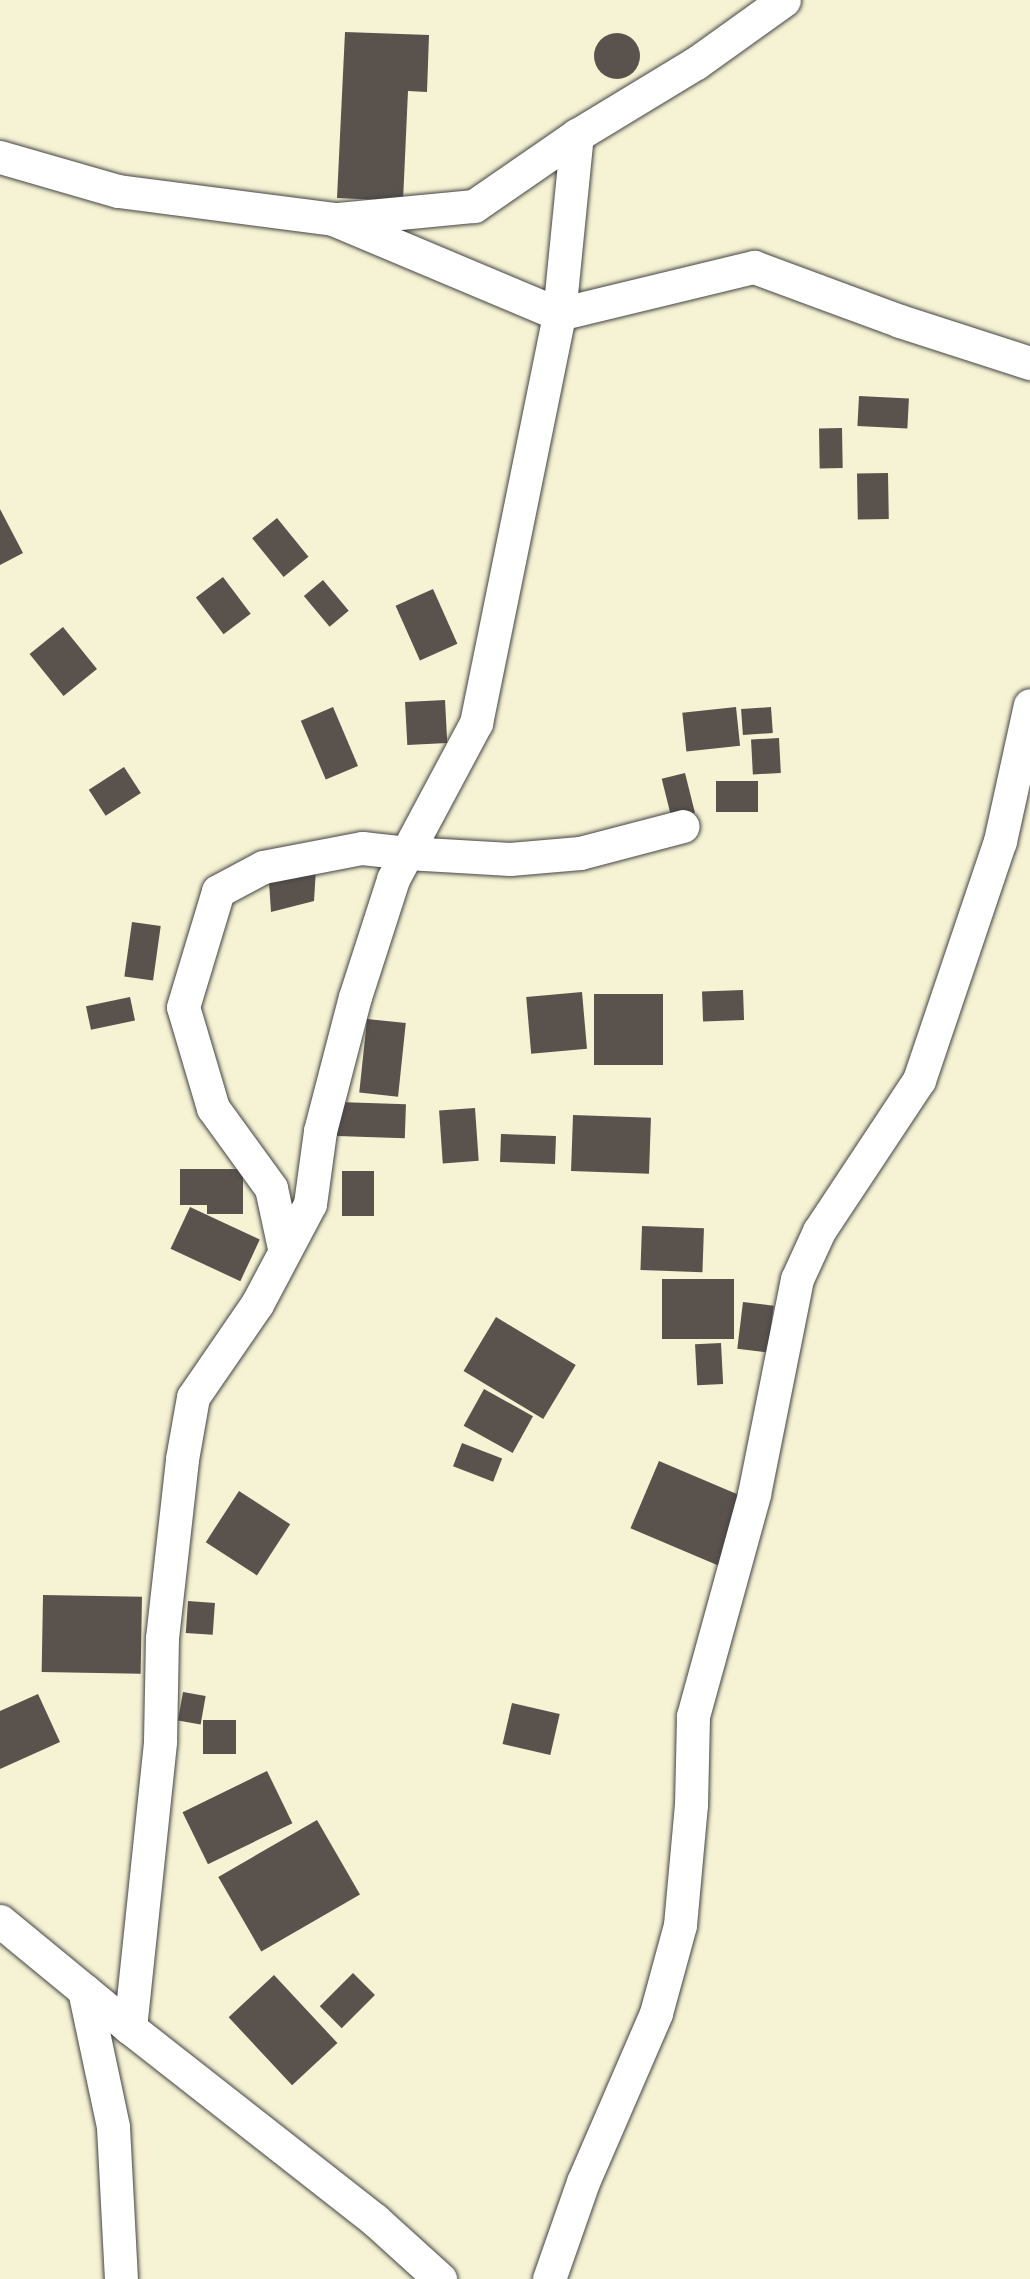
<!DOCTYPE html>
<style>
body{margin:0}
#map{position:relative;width:1030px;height:2279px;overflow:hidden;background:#fffdf5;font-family:"Times New Roman",serif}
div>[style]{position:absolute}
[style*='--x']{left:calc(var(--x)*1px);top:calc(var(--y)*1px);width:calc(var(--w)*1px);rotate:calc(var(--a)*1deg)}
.farmland>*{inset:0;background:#f6f3d4;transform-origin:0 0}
.building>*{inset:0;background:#5a524d;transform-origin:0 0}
.round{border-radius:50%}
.roads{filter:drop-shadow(0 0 2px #444) drop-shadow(0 0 2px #444)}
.minor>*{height:33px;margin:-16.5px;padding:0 16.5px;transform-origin:16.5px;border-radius:16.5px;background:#fff}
span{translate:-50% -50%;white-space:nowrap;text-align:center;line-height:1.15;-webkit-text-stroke:6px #fff;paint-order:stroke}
</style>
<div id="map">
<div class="farmland">
<div style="left:0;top:0;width:1030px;height:2279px"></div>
</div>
<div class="building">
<div style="clip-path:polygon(345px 32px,429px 35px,427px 92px,408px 91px,403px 201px,337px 198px)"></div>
<div class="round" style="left:594px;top:33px;width:46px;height:46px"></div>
<div style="left:859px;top:396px;width:50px;height:30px;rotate:3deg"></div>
<div style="left:842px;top:428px;width:40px;height:23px;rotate:89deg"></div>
<div style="left:888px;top:473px;width:46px;height:31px;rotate:89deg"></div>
<div style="clip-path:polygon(0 509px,23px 553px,0 565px)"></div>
<div style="left:277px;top:518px;width:50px;height:32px;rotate:51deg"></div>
<div style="left:223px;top:577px;width:46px;height:34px;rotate:53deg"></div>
<div style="left:323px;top:580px;width:40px;height:25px;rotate:50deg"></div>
<div style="left:433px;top:589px;width:60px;height:41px;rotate:66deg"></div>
<div style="left:63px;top:627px;width:54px;height:43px;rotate:51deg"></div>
<div style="left:445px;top:700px;width:43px;height:40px;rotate:87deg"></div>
<div style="left:333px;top:707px;width:64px;height:35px;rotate:67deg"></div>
<div style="left:736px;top:707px;width:39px;height:54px;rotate:84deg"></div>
<div style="left:771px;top:707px;width:26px;height:30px;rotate:86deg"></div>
<div style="left:779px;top:738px;width:35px;height:28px;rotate:87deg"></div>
<div style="left:124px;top:767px;width:31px;height:42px;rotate:57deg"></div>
<div style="left:685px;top:773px;width:41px;height:24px;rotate:76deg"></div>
<div style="left:716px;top:781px;width:42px;height:31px"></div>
<div style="clip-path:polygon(316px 869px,314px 901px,271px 912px,269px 882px)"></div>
<div style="left:132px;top:922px;width:29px;height:55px;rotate:8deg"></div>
<div style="left:743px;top:990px;width:30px;height:41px;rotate:88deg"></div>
<div style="left:582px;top:992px;width:57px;height:56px;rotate:85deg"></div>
<div style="left:594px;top:994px;width:69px;height:71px"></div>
<div style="left:130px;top:997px;width:24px;height:45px;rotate:78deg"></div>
<div style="left:367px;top:1019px;width:39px;height:74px;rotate:6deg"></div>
<div style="left:338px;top:1102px;width:68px;height:34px;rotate:2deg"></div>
<div style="left:475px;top:1108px;width:53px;height:36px;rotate:86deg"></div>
<div style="left:573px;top:1115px;width:78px;height:56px;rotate:2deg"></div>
<div style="left:501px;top:1134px;width:55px;height:28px;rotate:2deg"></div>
<div style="clip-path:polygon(180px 1169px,243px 1169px,243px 1214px,207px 1214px,207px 1205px,180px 1205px)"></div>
<div style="left:342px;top:1171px;width:32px;height:45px"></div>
<div style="left:190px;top:1207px;width:77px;height:46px;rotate:25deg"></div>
<div style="left:642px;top:1226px;width:62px;height:44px;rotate:2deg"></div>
<div style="left:662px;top:1279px;width:72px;height:60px"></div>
<div style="left:743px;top:1302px;width:31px;height:47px;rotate:7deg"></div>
<div style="left:496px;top:1317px;width:93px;height:63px;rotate:31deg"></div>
<div style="left:721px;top:1343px;width:41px;height:26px;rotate:87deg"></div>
<div style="left:484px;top:1389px;width:56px;height:42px;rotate:29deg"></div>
<div style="left:462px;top:1443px;width:43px;height:25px;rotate:21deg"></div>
<div style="left:659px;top:1461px;width:96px;height:73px;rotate:23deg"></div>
<div style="left:239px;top:1491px;width:61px;height:61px;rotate:33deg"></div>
<div style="left:43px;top:1595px;width:99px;height:77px;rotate:1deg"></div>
<div style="left:188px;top:1601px;width:27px;height:32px;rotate:4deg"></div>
<div style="left:183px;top:1692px;width:23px;height:29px;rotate:10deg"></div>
<div style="clip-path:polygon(38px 1694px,60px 1742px,0 1769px,0 1711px)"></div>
<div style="left:512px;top:1703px;width:49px;height:42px;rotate:13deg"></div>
<div style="left:203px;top:1720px;width:33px;height:34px"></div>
<div style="left:267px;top:1771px;width:58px;height:94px;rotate:64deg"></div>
<div style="left:317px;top:1820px;width:86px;height:114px;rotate:60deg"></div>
<div style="left:353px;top:1973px;width:31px;height:47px;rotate:45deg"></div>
<div style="left:274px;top:1975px;width:93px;height:62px;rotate:47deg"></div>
</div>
<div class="roads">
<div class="minor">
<div style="--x:0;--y:157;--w:123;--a:16.1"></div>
<div style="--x:118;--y:191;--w:217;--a:7.4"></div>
<div style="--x:333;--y:219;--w:245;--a:22.8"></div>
<div style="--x:559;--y:314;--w:201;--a:-13.6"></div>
<div style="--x:754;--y:267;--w:156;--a:20.3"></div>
<div style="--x:900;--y:321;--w:137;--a:17.9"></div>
<div style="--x:338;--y:219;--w:137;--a:-5.5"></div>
<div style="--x:474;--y:206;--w:125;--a:-34.6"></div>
<div style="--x:577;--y:135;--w:139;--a:-31.2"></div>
<div style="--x:696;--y:63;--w:108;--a:-35.6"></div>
<div style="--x:398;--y:869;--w:166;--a:-61.9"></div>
<div style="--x:476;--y:723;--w:417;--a:-78.5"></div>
<div style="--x:559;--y:314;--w:180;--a:-84.3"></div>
<div style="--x:284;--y:1248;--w:61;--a:-102.2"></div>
<div style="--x:271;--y:1188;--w:99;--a:-125.9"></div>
<div style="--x:213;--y:1108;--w:105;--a:-106.5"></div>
<div style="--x:183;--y:1007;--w:121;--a:-73.2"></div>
<div style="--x:218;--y:891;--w:51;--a:-28.1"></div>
<div style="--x:263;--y:867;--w:101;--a:-10.9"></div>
<div style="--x:362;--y:848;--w:45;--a:6.3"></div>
<div style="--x:0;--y:1921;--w:109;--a:39.4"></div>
<div style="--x:84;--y:1990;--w:140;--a:78"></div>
<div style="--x:113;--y:2127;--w:152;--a:87"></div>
<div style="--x:84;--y:1990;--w:60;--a:39.6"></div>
<div style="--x:130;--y:2028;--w:289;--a:-84"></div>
<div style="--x:160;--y:1741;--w:103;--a:-88.9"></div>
<div style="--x:162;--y:1638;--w:180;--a:-83.6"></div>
<div style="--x:182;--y:1459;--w:63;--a:-79.9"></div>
<div style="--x:193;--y:1397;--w:113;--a:-55.5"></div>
<div style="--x:257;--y:1304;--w:113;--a:-62.1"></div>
<div style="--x:310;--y:1204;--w:74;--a:-82.2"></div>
<div style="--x:320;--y:1131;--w:138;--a:-75.4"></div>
<div style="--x:355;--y:997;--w:124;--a:-72.1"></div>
<div style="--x:393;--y:879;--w:30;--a:-62"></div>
<div style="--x:407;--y:853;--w:103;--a:3.3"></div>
<div style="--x:510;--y:859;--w:70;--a:-4.9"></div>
<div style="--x:580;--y:853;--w:106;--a:-14.7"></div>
<div style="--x:130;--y:2028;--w:311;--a:38.1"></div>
<div style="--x:375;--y:2220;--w:88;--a:42.2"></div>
<div style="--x:549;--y:2279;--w:103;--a:-70.7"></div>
<div style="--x:583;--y:2182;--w:184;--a:-66.6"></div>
<div style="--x:656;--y:2013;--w:91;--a:-74.7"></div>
<div style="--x:680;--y:1925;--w:121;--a:-84.8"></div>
<div style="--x:691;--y:1805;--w:89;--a:-88.7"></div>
<div style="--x:693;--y:1716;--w:230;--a:-74.6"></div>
<div style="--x:754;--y:1494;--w:219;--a:-78.7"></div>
<div style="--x:797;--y:1279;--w:53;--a:-65.4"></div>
<div style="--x:819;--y:1231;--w:181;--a:-56.5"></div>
<div style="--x:919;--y:1080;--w:252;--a:-71.3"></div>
<div style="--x:1000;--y:841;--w:139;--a:-77.6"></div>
</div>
</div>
</div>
